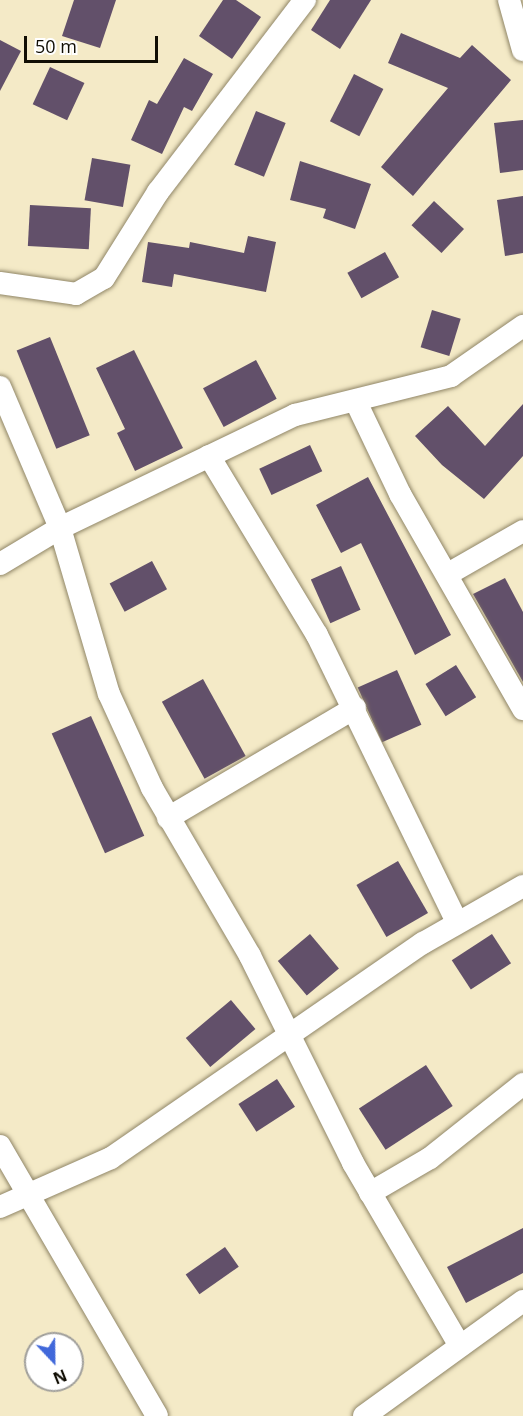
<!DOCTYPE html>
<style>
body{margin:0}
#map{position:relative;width:523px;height:1416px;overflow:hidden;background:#f4eac7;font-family:"Open Sans",sans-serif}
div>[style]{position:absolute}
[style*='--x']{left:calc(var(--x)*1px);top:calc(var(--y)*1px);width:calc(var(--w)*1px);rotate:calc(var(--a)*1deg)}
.building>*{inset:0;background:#62506a;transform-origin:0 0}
.roads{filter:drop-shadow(0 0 2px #908667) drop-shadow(0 0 2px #908667)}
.minor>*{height:22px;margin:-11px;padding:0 11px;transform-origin:11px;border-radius:11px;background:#fff}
span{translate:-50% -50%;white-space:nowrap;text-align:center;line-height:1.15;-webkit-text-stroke:6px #fff;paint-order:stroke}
.north{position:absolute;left:24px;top:1332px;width:60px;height:60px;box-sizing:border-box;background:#fff;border:2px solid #a09f9b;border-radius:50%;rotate:158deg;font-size:16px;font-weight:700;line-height:24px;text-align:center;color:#110e04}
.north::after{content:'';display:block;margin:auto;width:21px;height:27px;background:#4168da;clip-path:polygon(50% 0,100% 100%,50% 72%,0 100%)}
.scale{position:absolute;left:24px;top:36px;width:134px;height:27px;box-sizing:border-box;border:3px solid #110e04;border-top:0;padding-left:8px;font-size:18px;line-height:21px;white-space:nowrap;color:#110e04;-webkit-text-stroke:4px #fff;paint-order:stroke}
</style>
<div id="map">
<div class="building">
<div style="clip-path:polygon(74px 0,116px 0,100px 48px,62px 36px)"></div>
<div style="clip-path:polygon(223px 0,236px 0,261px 17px,232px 59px,199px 36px)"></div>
<div style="clip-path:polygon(330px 0,371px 0,340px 49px,311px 30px)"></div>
<div style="clip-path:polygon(401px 33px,460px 58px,472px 45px,511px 80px,413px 196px,381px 167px,448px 88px,388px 63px)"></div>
<div style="clip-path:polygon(0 40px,21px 51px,0 91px)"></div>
<div style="clip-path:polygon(184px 58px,213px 74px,192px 111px,184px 107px,162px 154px,131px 140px,149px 100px,157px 104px)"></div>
<div style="left:50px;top:67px;width:38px;height:41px;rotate:25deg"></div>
<div style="left:354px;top:74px;width:33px;height:53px;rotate:27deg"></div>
<div style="left:256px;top:111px;width:32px;height:58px;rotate:22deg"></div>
<div style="clip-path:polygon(523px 120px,523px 170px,500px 173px,494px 123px)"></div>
<div style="left:92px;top:158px;width:39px;height:43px;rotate:10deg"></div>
<div style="clip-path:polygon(300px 161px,371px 184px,355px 229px,323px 218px,326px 209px,290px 200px)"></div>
<div style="clip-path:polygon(523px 196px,523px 253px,505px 256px,497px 200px)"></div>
<div style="left:434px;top:201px;width:41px;height:33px;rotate:43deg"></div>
<div style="left:30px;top:205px;width:61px;height:41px;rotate:3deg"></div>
<div style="clip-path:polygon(248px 236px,276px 242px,266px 292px,174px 274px,172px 287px,142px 282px,148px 242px,189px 248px,190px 242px,244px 253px)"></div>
<div style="left:385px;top:252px;width:29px;height:43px;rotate:61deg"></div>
<div style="left:432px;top:310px;width:30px;height:39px;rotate:17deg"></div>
<div style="left:50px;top:337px;width:106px;height:36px;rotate:68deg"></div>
<div style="clip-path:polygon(134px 350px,183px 448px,135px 471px,117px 433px,125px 429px,96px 368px)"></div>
<div style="left:256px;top:360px;width:44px;height:60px;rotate:62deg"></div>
<div style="clip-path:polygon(523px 404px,523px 456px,484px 499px,442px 465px,415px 436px,448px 406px,485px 446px)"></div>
<div style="left:310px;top:445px;width:29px;height:56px;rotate:65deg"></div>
<div style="clip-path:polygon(368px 477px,451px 635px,415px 655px,361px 543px,341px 553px,316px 505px)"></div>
<div style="left:152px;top:561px;width:32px;height:48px;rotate:62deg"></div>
<div style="left:341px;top:566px;width:48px;height:33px;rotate:66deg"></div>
<div style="clip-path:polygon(505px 578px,523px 612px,523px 682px,473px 594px)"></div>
<div style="left:456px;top:665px;width:38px;height:36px;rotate:58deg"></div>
<div style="left:397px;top:670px;width:60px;height:43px;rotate:66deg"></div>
<div style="left:203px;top:679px;width:88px;height:47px;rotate:61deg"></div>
<div style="left:91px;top:716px;width:131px;height:43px;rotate:66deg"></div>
<div style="left:398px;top:861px;width:60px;height:48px;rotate:60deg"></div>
<div style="left:310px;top:934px;width:45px;height:42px;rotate:50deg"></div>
<div style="left:492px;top:934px;width:35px;height:48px;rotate:57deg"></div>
<div style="left:231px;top:1000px;width:38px;height:59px;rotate:50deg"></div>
<div style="left:426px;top:1065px;width:49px;height:80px;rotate:57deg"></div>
<div style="left:277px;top:1079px;width:33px;height:46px;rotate:57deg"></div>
<div style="clip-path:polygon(523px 1228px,523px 1273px,466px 1303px,447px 1267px)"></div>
<div style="left:225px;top:1247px;width:24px;height:48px;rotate:55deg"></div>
</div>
<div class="roads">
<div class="minor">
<div style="--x:509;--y:0;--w:52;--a:74.4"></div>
<div style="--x:0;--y:283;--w:77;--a:8.2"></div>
<div style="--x:76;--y:294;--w:32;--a:-30"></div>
<div style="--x:104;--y:278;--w:102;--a:-57.9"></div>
<div style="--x:158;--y:192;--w:242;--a:-52.6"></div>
<div style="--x:0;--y:387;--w:153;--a:66.9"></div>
<div style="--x:60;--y:528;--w:173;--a:73.6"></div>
<div style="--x:109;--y:694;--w:103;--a:65.4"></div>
<div style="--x:152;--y:788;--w:194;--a:59.7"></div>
<div style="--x:250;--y:956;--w:231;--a:63.5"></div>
<div style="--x:353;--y:1163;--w:212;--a:59.7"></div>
<div style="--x:356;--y:402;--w:102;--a:64.4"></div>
<div style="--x:400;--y:494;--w:248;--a:60.2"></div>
<div style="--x:209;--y:456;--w:209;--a:58.9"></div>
<div style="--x:317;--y:635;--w:319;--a:64"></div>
<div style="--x:0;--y:564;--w:70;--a:-31"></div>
<div style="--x:60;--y:528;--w:261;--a:-25.7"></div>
<div style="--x:295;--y:415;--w:161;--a:-14"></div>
<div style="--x:451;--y:376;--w:88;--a:-34.8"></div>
<div style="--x:448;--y:574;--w:86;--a:-29.8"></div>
<div style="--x:168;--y:818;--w:217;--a:-30.5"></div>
<div style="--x:0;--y:1146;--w:312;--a:59.8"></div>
<div style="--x:370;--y:1193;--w:69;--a:-30.3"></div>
<div style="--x:430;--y:1158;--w:119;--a:-38.5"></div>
<div style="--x:0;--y:1207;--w:121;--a:-23.8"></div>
<div style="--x:111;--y:1158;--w:379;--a:-34.6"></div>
<div style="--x:423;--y:943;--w:115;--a:-29.7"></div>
<div style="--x:364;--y:1416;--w:196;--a:-35.9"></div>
</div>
</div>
<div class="north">N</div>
<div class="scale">50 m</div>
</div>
